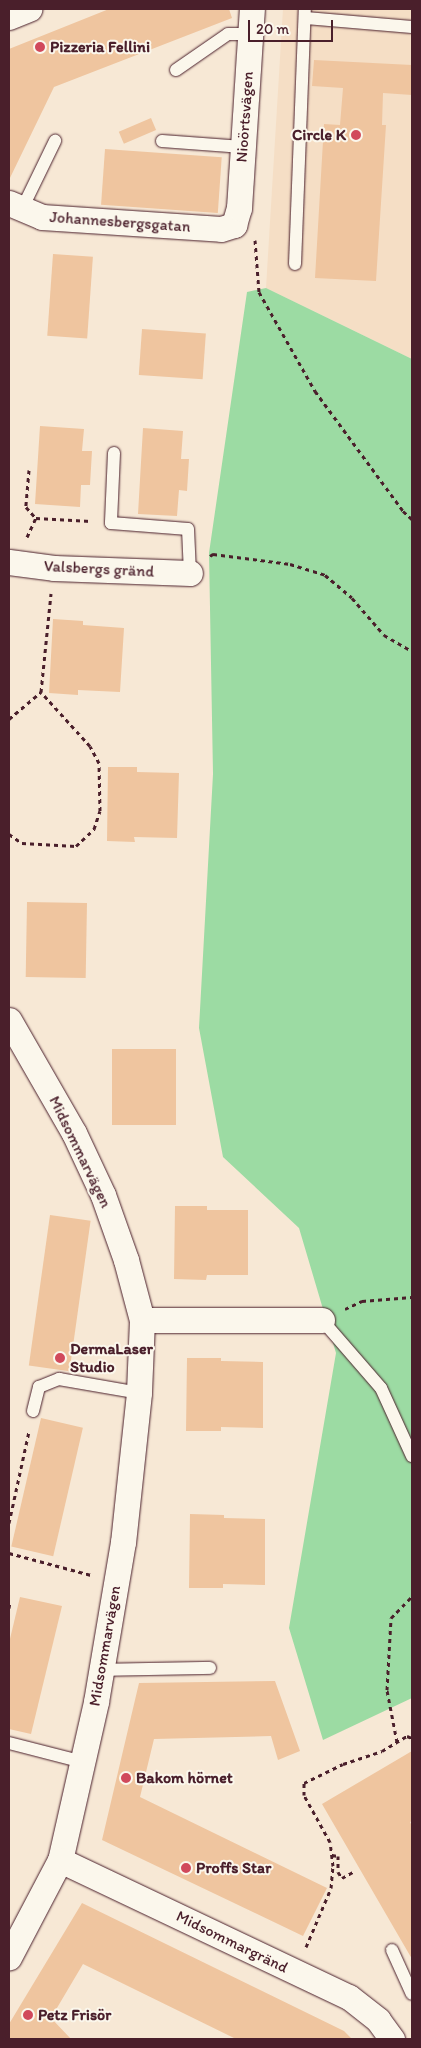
<!DOCTYPE html>
<meta charset="utf-8">
<style>
body{margin:0}
#map{position:relative;width:421px;height:2048px;overflow:hidden;background:#f7e8d5;font-family:Itim,sans-serif}
div>[style]{position:absolute}
[style*='--x']{left:calc(var(--x)*1px);top:calc(var(--y)*1px);width:calc(var(--w)*1px);rotate:calc(var(--a)*1deg)}
.built>*{inset:0;background:#f5dec5}
.green>*{inset:0;background:#9cdba3}
.building>*{inset:0;background:#efc59f;transform-origin:0 0}
.path>*{height:3px;margin-top:-1.5px;transform-origin:0;background:repeating-linear-gradient(90deg,#4a1f2b 0 4px,transparent 0 8px)}
.roads{filter:drop-shadow(0 0 1px #4a1f2b) drop-shadow(0 0 1px #4a1f2b)}
.lane>*{height:12px;margin:-6px;padding:0 6px;transform-origin:6px;border-radius:6px;background:#fbf7ec}
.street>*{height:25px;margin:-12.5px;padding:0 12.5px;transform-origin:12.5px;border-radius:12.5px;background:#fbf7ec}
.dots>*{width:14px;height:14px;translate:-50% -50%;box-sizing:border-box;border:2px solid #fbf7ec;border-radius:50%}
span{translate:-50% -50%;white-space:nowrap;text-align:center;line-height:1.15;-webkit-text-stroke:4px #fbf7ec;paint-order:stroke}
.poi-label{font-size:16px;color:#4a1f2b;font-weight:700}
.left{translate:0 -50%;text-align:left}
.right{translate:-100% -50%;text-align:right}
.street-label{font-size:16px;color:#4a1f2b}
.frame{position:absolute;inset:0;border:10px solid #4a1f2b;pointer-events:none}
.scale{position:absolute;left:248px;top:20px;width:85px;height:22px;box-sizing:border-box;border:2px solid #4a1f2b;border-top:0;padding-left:6px;font-size:15px;line-height:18px;white-space:nowrap;color:#4a1f2b;-webkit-text-stroke:4px #fbf7ec;paint-order:stroke}
</style>
<div id="map">
<div class="built">
<div style="clip-path:polygon(283px 9px,412px 9px,412px 359px,266px 288px)"></div>
</div>
<div class="green">
<div style="clip-path:polygon(266px 288px,412px 359px,412px 1698px,323px 1740px,289px 1628px,336px 1353px,299px 1228px,223px 1157px,199px 1028px,213px 774px,209px 553px,247px 292px)"></div>
</div>
<div class="building">
<div style="clip-path:polygon(109px 9px,229px 9px,232px 18px,54px 87px,9px 180px,9px 49px)"></div>
<div style="clip-path:polygon(314px 60px,412px 65px,412px 95px,383px 93px,382px 125px,386px 125px,376px 281px,315px 278px,324px 124px,340px 125px,343px 88px,312px 86px)"></div>
<div style="left:151px;top:118px;width:13px;height:35px;rotate:67deg"></div>
<div style="left:105px;top:149px;width:117px;height:56px;rotate:4deg"></div>
<div style="left:53px;top:254px;width:40px;height:82px;rotate:4deg"></div>
<div style="left:142px;top:329px;width:64px;height:46px;rotate:4deg"></div>
<div style="clip-path:polygon(40px 426px,84px 429px,82px 451px,92px 451px,90px 485px,81px 485px,80px 507px,35px 504px)"></div>
<div style="clip-path:polygon(143px 428px,183px 431px,181px 459px,189px 459px,187px 491px,179px 490px,177px 516px,138px 514px)"></div>
<div style="clip-path:polygon(53px 619px,83px 621px,83px 625px,124px 628px,120px 692px,78px 690px,78px 695px,49px 693px)"></div>
<div style="clip-path:polygon(108px 767px,137px 767px,137px 772px,179px 773px,177px 838px,134px 837px,135px 842px,107px 841px)"></div>
<div style="left:27px;top:902px;width:60px;height:75px;rotate:1deg"></div>
<div style="left:112px;top:1049px;width:64px;height:76px"></div>
<div style="clip-path:polygon(175px 1206px,207px 1206px,207px 1210px,248px 1210px,248px 1275px,207px 1275px,206px 1280px,174px 1279px)"></div>
<div style="left:50px;top:1215px;width:41px;height:152px;rotate:8deg"></div>
<div style="clip-path:polygon(187px 1358px,221px 1358px,221px 1361px,263px 1362px,263px 1428px,221px 1427px,221px 1431px,186px 1431px)"></div>
<div style="left:41px;top:1418px;width:43px;height:132px;rotate:13deg"></div>
<div style="clip-path:polygon(190px 1514px,224px 1515px,224px 1518px,265px 1519px,265px 1585px,223px 1584px,223px 1588px,189px 1588px)"></div>
<div style="clip-path:polygon(20px 1597px,62px 1606px,31px 1734px,9px 1729px,9px 1643px)"></div>
<div style="clip-path:polygon(275px 1681px,300px 1751px,278px 1760px,271px 1736px,154px 1739px,140px 1797px,327px 1888px,303px 1936px,102px 1840px,139px 1683px)"></div>
<div style="clip-path:polygon(412px 1751px,412px 1821px,410px 1822px,412px 1826px,412px 1959px,322px 1804px)"></div>
<div style="clip-path:polygon(82px 1903px,344px 2031px,352px 2039px,236px 2039px,83px 1964px,51px 2018px,71px 2039px,9px 2039px,9px 2024px)"></div>
</div>
<div class="path">
<div style="--x:255;--y:240;--w:52;--a:85.6"></div>
<div style="--x:259;--y:292;--w:114;--a:60.5"></div>
<div style="--x:315;--y:391;--w:149;--a:53.7"></div>
<div style="--x:403;--y:511;--w:12;--a:42"></div>
<div style="--x:29;--y:470;--w:37;--a:95"></div>
<div style="--x:26;--y:507;--w:15;--a:48"></div>
<div style="--x:27;--y:537;--w:21;--a:-65"></div>
<div style="--x:36;--y:518;--w:55;--a:3.1"></div>
<div style="--x:210;--y:556;--w:4;--a:-34"></div>
<div style="--x:213;--y:554;--w:78;--a:7.4"></div>
<div style="--x:290;--y:564;--w:37;--a:17"></div>
<div style="--x:325;--y:575;--w:35;--a:40"></div>
<div style="--x:352;--y:598;--w:49;--a:49.1"></div>
<div style="--x:384;--y:635;--w:32;--a:30"></div>
<div style="--x:9;--y:719;--w:42;--a:-40.2"></div>
<div style="--x:41;--y:692;--w:99;--a:-84.2"></div>
<div style="--x:9;--y:834;--w:16;--a:35"></div>
<div style="--x:22;--y:843;--w:54;--a:3.2"></div>
<div style="--x:76;--y:846;--w:25;--a:-43"></div>
<div style="--x:94;--y:829;--w:19;--a:-72"></div>
<div style="--x:100;--y:811;--w:48;--a:-91.2"></div>
<div style="--x:99;--y:763;--w:19;--a:-118"></div>
<div style="--x:90;--y:746;--w:73;--a:-132.2"></div>
<div style="--x:345;--y:1309;--w:19;--a:-25"></div>
<div style="--x:362;--y:1301;--w:50;--a:-4.6"></div>
<div style="--x:9;--y:1523;--w:94;--a:-77.7"></div>
<div style="--x:9;--y:1553;--w:85;--a:15"></div>
<div style="--x:9;--y:1608;--w:7;--a:-82"></div>
<div style="--x:397;--y:1742;--w:53;--a:-100.9"></div>
<div style="--x:387;--y:1690;--w:72;--a:-86.8"></div>
<div style="--x:391;--y:1618;--w:30;--a:-46"></div>
<div style="--x:332;--y:1855;--w:6;--a:9"></div>
<div style="--x:338;--y:1856;--w:16;--a:90"></div>
<div style="--x:338;--y:1872;--w:7;--a:56"></div>
<div style="--x:342;--y:1878;--w:13;--a:-29"></div>
<div style="--x:306;--y:1947;--w:64;--a:-67"></div>
<div style="--x:331;--y:1888;--w:22;--a:-85"></div>
<div style="--x:333;--y:1866;--w:24;--a:-97"></div>
<div style="--x:330;--y:1842;--w:54;--a:-119"></div>
<div style="--x:304;--y:1795;--w:12;--a:-90"></div>
<div style="--x:304;--y:1783;--w:43;--a:-26"></div>
<div style="--x:343;--y:1764;--w:41;--a:-18.4"></div>
<div style="--x:382;--y:1751;--w:29;--a:-31"></div>
<div style="--x:407;--y:1736;--w:5;--a:22"></div>
</div>
<div class="roads">
<div class="lane">
<div style="--x:306;--y:18;--w:106;--a:4.9"></div>
<div style="--x:176;--y:70;--w:63;--a:-34.7"></div>
<div style="--x:228;--y:34;--w:22;--a:0"></div>
<div style="--x:162;--y:141;--w:81;--a:4.2"></div>
<div style="--x:22;--y:209;--w:76;--a:-64.1"></div>
<div style="--x:295;--y:264;--w:255;--a:-87.8"></div>
<div style="--x:114;--y:453;--w:70;--a:92.5"></div>
<div style="--x:111;--y:523;--w:77;--a:4.5"></div>
<div style="--x:188;--y:529;--w:44;--a:87.4"></div>
<div style="--x:322;--y:1320;--w:90;--a:49.1"></div>
<div style="--x:381;--y:1388;--w:75;--a:65.5"></div>
<div style="--x:33;--y:1411;--w:25;--a:-76"></div>
<div style="--x:39;--y:1387;--w:22;--a:-22"></div>
<div style="--x:59;--y:1379;--w:81;--a:9.9"></div>
<div style="--x:101;--y:1670;--w:109;--a:-1.1"></div>
<div style="--x:9;--y:1743;--w:76;--a:14.4"></div>
<div style="--x:392;--y:1950;--w:48;--a:65.6"></div>
</div>
<div class="street">
<div style="--x:9;--y:17;--w:22;--a:-22"></div>
<div style="--x:9;--y:203;--w:36;--a:23"></div>
<div style="--x:42;--y:217;--w:179;--a:3.8"></div>
<div style="--x:221;--y:229;--w:14;--a:-17"></div>
<div style="--x:234;--y:225;--w:18;--a:-74"></div>
<div style="--x:239;--y:208;--w:199;--a:-86.3"></div>
<div style="--x:9;--y:562;--w:45;--a:7.6"></div>
<div style="--x:54;--y:568;--w:136;--a:2.1"></div>
<div style="--x:9;--y:1020;--w:130;--a:60.1"></div>
<div style="--x:74;--y:1133;--w:68;--a:64.9"></div>
<div style="--x:103;--y:1195;--w:69;--a:70.5"></div>
<div style="--x:126;--y:1260;--w:62;--a:75.1"></div>
<div style="--x:142;--y:1320;--w:73;--a:92.4"></div>
<div style="--x:139;--y:1393;--w:150;--a:96.1"></div>
<div style="--x:123;--y:1542;--w:162;--a:99.6"></div>
<div style="--x:96;--y:1702;--w:162;--a:102.8"></div>
<div style="--x:60;--y:1860;--w:110;--a:117.7"></div>
<div style="--x:142;--y:1320;--w:180;--a:0"></div>
<div style="--x:60;--y:1860;--w:320;--a:25.4"></div>
<div style="--x:349;--y:1997;--w:37;--a:38"></div>
<div style="--x:378;--y:2020;--w:24;--a:54"></div>
</div>
</div>
<div class="dots">
<div style="left:40px;top:47px;background:#d1495b"></div>
<div style="left:356px;top:135px;background:#d1495b"></div>
<div style="left:60px;top:1358px;background:#d1495b"></div>
<div style="left:126px;top:1778px;background:#d1495b"></div>
<div style="left:186px;top:1868px;background:#d1495b"></div>
<div style="left:28px;top:2015px;background:#d1495b"></div>
</div>
<div class="poi-label">
<span class="left" style="left:50px;top:47px">Pizzeria Fellini</span>
<span class="right" style="left:346px;top:135px">Circle K</span>
<span class="left" style="left:70px;top:1358px">DermaLaser<br>Studio</span>
<span class="left" style="left:136px;top:1778px">Bakom hörnet</span>
<span class="left" style="left:196px;top:1868px">Proffs Star</span>
<span class="left" style="left:38px;top:2015px">Petz Frisör</span>
</div>
<div class="street-label">
<span style="left:245px;top:117px;rotate:-86deg">Nioörtsvägen</span>
<span style="left:120px;top:222px;rotate:4deg">Johannesbergsgatan</span>
<span style="left:99px;top:569px;rotate:3deg">Valsbergs gränd</span>
<span style="left:80px;top:1152px;rotate:64deg">Midsommarvägen</span>
<span style="left:105px;top:1646px;rotate:-80deg">Midsommarvägen</span>
<span style="left:232px;top:1942px;rotate:26deg">Midsommargränd</span>
</div>
<div class="frame"></div>
<div class="scale">20 m</div>
</div>
